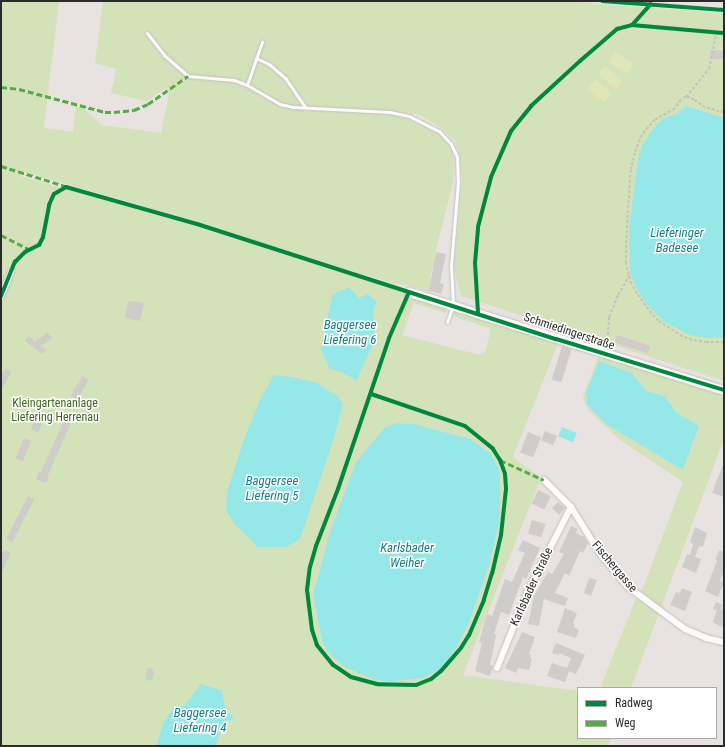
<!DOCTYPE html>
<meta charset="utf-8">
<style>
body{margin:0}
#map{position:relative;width:725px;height:747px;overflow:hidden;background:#e8e3e0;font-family:"Roboto Condensed",sans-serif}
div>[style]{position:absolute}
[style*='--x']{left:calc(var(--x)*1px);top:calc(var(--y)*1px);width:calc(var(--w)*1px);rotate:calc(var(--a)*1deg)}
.green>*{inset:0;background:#d4e2ba}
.pitch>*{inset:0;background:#e0e6b8;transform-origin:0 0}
.water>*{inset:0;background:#96e7e8;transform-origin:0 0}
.building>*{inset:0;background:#d0ccc9;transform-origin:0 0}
.path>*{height:1.5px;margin-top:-0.75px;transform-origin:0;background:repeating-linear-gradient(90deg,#c3c3c3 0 3px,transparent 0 5px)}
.roads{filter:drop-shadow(0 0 1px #c2c1c1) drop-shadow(0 0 1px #c2c1c1)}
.lane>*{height:3px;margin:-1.5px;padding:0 1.5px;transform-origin:1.5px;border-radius:1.5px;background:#fcfbfa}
.street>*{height:6px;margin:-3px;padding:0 3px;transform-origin:3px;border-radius:3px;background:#fcfbfa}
.secondary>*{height:9px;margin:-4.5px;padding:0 4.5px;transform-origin:4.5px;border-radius:4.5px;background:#fcfbfa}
.quiet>*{height:3px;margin-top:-1.5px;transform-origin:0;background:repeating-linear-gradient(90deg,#54ab44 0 6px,transparent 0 9px)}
.cycleway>*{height:4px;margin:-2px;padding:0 2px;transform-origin:2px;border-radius:2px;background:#00873e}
span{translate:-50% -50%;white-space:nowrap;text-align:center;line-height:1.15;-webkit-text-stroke:3px #fff;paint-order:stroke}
.street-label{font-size:12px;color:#2b2b2b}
.park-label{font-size:12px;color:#3e661c}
.water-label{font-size:13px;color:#117f8a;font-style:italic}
.frame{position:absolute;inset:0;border:2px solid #2b2b2b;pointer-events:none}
.legend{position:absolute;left:577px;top:687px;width:140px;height:52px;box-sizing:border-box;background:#fff;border:1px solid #aaa;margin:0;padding:5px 7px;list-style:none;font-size:12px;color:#2b2b2b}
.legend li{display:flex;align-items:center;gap:8px;height:20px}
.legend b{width:20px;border:1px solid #aaa}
</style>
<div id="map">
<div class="green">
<div style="clip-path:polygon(evenodd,1px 1px,59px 1px,44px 128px,73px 132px,76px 106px,81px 107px,102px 125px,161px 133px,169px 94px,166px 88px,147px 101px,111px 93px,116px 69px,95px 63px,103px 1px,559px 1px,724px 13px,724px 381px,461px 296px,454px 268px,462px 181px,460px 156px,455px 141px,441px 128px,425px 118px,413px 113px,410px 120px,438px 133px,449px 145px,454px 158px,453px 183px,434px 257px,436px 257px,430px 277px,432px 277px,429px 291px,406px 285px,394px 284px,137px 204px,23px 172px,20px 176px,261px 245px,448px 307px,445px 313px,414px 303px,402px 335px,480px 355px,485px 352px,491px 329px,453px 316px,455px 309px,559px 341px,513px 457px,541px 478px,463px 675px,578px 691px,578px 738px,611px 738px,608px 746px,270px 746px,268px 744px,267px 746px,215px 746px,222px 730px,228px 722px,234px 719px,225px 707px,222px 691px,184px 706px,175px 706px,164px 721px,156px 746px,1px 746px,1px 303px,5px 293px,1px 292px,1px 1px,332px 295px,359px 298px,373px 311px,376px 338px,355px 381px,344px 373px,327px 318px,332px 295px,1px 1px,343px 404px,336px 432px,323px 468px,226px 510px,227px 491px,244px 439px,343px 404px,1px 1px,397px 423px,414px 424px,470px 439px,499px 524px,489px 566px,469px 623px,456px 649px,330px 654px,322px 642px,313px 594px,321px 564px,356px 462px,385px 427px,397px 423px)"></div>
<div style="clip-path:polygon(evenodd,599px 355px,724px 394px,724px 439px,631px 688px,600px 688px,635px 601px,641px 593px,683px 482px,619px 439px,588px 410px,583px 397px,599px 355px,632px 373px,646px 391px,665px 396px,676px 412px,699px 426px,683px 470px,607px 425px,586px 405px,587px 397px,632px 373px)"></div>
</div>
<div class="pitch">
<div style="left:615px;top:52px;width:22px;height:12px;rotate:32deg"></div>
<div style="left:605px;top:66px;width:23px;height:11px;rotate:38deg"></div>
<div style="left:595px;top:80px;width:21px;height:12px;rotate:37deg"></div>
</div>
<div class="water">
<div style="clip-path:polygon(686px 106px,724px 118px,724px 337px,709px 338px,690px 335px,663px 321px,646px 303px,636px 288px,630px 271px,629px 229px,638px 159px,642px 145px,656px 125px,664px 118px,677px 114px)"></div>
<div style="clip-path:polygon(349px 287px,359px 298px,368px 294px,377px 302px,373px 311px,376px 338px,356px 381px,344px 373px,329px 368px,321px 350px,332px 295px)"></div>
<div style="clip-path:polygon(599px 361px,632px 373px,646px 391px,665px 396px,676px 412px,699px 426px,683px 470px,607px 425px,586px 404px,587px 397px,585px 395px)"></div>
<div style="clip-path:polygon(274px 375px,292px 377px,317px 383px,337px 396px,343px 404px,336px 432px,300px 539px,286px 547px,258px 547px,235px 525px,226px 510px,227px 491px,244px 439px,260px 400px)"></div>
<div style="clip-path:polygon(397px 423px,414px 424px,470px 439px,491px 454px,500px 472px,500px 498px,499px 524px,489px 566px,469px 623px,456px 649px,440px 670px,423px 678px,389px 682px,376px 680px,356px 672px,342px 665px,330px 654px,322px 642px,313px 594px,330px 532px,356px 462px,385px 427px)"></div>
<div style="left:562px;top:427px;width:16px;height:10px;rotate:22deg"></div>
<div style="clip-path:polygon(201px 684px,222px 691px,225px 707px,234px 719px,228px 722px,222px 730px,215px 746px,156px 746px,164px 721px,175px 706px,184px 706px)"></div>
</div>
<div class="building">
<div style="clip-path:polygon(711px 50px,724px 51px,724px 59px,710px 59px)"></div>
<div style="clip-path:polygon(436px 252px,446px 254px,440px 283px,444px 284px,441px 294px,429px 291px)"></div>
<div style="clip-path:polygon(131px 301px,144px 303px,140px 321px,125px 318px,128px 302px)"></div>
<div style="clip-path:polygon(48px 332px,52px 338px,41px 346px,46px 350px,42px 354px,25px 341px,29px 336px,33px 339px,33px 343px)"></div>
<div style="left:617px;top:335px;width:35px;height:8px;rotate:18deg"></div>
<div style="left:562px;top:346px;width:10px;height:35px;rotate:17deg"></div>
<div style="clip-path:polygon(5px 368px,12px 371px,1px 391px,1px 376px)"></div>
<div style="left:82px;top:376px;width:8px;height:23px;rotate:30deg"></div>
<div style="left:39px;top:410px;width:8px;height:21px;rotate:23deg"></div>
<div style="clip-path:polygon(67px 413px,74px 416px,48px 475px,49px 475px,46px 483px,36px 479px,39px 471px,41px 472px)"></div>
<div style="left:545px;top:431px;width:13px;height:10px;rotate:23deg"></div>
<div style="left:528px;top:432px;width:14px;height:22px;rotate:21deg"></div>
<div style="left:24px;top:438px;width:8px;height:22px;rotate:23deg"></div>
<div style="clip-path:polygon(724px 462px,724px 497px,712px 493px)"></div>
<div style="left:538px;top:490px;width:14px;height:15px;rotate:25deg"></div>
<div style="left:28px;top:496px;width:7px;height:48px;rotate:27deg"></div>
<div style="clip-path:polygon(558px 502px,565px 508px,559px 515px,552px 508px)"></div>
<div style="left:532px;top:520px;width:14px;height:14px;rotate:17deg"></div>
<div style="clip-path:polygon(571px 526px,578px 529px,576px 533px,584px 537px,588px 543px,583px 553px,580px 551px,569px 576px,565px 573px,555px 593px,568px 598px,565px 606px,544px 599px,539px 626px,528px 624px,534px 596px,548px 572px,552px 574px,564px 554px,559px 552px)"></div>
<div style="clip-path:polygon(695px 527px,707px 533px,703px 547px,699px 546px,695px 557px,701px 559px,696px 573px,682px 567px,687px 554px,690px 555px,693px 544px,690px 542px)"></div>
<div style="clip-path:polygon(523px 540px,540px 548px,526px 579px,523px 577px,509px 615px,501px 612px,494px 634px,496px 635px,490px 665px,493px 666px,490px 676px,475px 671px,482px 643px,479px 642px,487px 614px,492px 616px,505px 579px,512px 582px,525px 553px,518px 550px)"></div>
<div style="clip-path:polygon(4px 550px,11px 553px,1px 574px,1px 555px)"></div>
<div style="clip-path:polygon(719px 550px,724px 552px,724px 570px,720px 581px,724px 582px,718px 597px,705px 591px,717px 561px,715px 560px)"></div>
<div style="clip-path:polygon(589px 578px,597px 580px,591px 596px,584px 593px)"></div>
<div style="clip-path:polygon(682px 588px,692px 592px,685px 611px,670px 605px,676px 592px,680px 593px)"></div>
<div style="clip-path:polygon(716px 602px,723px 605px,721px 609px,724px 610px,724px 626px,721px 627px,713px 622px,717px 610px,713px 609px)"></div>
<div style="clip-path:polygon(565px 608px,577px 613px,573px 623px,575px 624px,574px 627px,579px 630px,576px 638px,557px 632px)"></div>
<div style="clip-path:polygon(522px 632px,535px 637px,529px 654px,531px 655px,530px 658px,532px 659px,529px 670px,518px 668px,516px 673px,505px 668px)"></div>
<div style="clip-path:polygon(556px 643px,585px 655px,576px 674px,569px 671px,565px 682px,547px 676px,552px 663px,567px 668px,571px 658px,559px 653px,559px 655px,552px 653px)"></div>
<div style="left:147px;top:668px;width:7px;height:12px;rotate:8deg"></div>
</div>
<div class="path">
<div style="--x:686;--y:97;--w:36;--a:-51"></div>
<div style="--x:709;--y:69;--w:38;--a:-79"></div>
<div style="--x:724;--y:113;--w:20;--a:-165"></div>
<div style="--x:705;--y:108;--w:14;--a:-144"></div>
<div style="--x:694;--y:100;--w:9;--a:-159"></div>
<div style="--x:686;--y:97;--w:6;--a:149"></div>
<div style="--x:681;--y:100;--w:11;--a:124"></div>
<div style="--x:675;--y:109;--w:23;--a:151"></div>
<div style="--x:655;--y:120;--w:20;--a:131"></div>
<div style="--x:642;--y:135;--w:19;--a:111"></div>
<div style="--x:635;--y:153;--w:17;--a:103"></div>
<div style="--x:631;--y:170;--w:60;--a:93.8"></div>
<div style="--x:627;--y:230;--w:32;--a:92"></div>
<div style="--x:626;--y:262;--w:21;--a:76"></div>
<div style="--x:631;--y:282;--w:15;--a:62"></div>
<div style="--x:638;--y:295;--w:25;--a:53"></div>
<div style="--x:653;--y:315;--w:8;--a:45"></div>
<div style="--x:659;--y:321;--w:25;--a:34"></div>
<div style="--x:680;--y:335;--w:10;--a:24"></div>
<div style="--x:689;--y:339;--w:17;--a:10"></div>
<div style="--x:706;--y:342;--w:18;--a:0"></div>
<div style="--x:607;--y:345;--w:28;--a:-86"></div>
<div style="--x:609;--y:317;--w:24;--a:-68"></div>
<div style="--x:618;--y:295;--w:22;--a:-60"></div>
</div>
<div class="roads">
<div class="lane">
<div style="--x:147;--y:33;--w:28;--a:52"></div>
<div style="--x:164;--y:55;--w:32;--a:41"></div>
<div style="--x:188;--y:76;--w:46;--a:5"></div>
<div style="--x:234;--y:80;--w:14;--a:21"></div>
<div style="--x:247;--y:85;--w:38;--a:30"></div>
<div style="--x:280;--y:104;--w:13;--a:13"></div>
<div style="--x:293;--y:107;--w:97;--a:3"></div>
<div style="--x:390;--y:112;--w:19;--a:12"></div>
<div style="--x:409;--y:116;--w:34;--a:27"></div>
<div style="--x:439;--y:131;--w:18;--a:47"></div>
<div style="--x:451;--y:144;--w:14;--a:65"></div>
<div style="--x:457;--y:157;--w:25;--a:88"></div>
<div style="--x:458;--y:182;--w:84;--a:94.8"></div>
<div style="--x:451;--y:266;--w:39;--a:87"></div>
<div style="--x:453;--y:305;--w:18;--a:109"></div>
<div style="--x:256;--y:58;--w:14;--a:25"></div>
<div style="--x:269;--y:64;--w:23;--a:41"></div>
<div style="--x:286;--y:79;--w:34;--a:56"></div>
<div style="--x:247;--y:85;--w:46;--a:-70.8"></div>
</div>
<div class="street">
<div style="--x:1;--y:296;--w:26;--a:-67"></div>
<div style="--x:544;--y:480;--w:38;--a:45"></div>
<div style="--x:571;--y:507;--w:57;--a:58"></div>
<div style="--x:601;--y:555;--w:40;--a:50"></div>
<div style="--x:627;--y:586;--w:72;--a:36.6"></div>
<div style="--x:685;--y:629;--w:23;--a:23"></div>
<div style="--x:706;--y:638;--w:18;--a:13"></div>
<div style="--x:497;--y:668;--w:81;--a:-68.2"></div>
<div style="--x:527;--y:593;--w:97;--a:-62.9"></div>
</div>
<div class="secondary">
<div style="--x:409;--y:292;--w:330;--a:17.3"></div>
</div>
</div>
<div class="quiet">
<div style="--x:1;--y:87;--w:18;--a:6"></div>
<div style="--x:19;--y:89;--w:89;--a:15"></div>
<div style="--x:105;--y:112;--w:9;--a:0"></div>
<div style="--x:114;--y:112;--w:20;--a:-6"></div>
<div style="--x:134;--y:110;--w:15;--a:-23"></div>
<div style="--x:148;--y:104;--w:49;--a:-35"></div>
<div style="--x:1;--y:166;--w:70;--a:17.4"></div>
<div style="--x:1;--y:235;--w:34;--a:27"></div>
<div style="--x:500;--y:460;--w:48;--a:24.4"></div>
</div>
<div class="cycleway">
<div style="--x:602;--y:1;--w:122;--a:4.2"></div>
<div style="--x:632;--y:25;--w:91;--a:5"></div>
<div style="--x:1;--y:296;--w:37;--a:-68"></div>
<div style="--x:15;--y:262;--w:14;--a:-45"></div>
<div style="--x:25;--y:252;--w:16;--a:-27"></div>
<div style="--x:39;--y:245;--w:9;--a:-63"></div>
<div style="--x:43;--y:237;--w:33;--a:-79"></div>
<div style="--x:49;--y:205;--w:12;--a:-66"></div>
<div style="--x:54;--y:194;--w:14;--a:-30"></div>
<div style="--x:66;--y:187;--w:136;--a:15.8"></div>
<div style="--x:197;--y:224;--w:377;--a:17.8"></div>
<div style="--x:556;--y:339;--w:176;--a:16.9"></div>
<div style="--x:478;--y:313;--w:50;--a:-93.4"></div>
<div style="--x:475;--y:263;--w:36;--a:-85"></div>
<div style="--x:478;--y:227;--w:52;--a:-75.4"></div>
<div style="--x:491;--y:177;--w:50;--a:-66.5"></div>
<div style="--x:511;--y:131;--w:32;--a:-51"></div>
<div style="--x:531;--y:106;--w:67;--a:-42.6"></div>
<div style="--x:580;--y:61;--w:49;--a:-40.9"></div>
<div style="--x:617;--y:29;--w:16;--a:-15"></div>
<div style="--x:632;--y:25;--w:28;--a:-48"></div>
<div style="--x:371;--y:394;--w:99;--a:18.8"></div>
<div style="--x:465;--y:426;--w:36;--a:39"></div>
<div style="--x:493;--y:449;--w:13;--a:58"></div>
<div style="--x:500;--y:460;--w:15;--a:70"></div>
<div style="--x:505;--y:474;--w:15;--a:86"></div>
<div style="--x:506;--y:489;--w:46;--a:96.2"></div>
<div style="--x:501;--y:535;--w:39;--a:103"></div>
<div style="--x:492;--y:573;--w:28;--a:107"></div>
<div style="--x:484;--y:600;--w:38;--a:113"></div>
<div style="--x:469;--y:635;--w:15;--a:122"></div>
<div style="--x:461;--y:648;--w:30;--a:131"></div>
<div style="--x:441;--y:671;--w:13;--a:141"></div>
<div style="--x:431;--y:679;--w:16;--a:158"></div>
<div style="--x:416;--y:685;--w:39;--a:-179"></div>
<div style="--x:377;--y:684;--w:27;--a:-165"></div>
<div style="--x:351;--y:677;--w:22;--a:-146"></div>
<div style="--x:333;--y:665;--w:26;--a:-129"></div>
<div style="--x:317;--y:645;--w:16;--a:-108"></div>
<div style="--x:312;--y:630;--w:40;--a:-97.1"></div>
<div style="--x:307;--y:590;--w:23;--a:-83"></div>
<div style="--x:310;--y:567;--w:22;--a:-74"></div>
<div style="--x:316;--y:546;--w:61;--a:-68.9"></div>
<div style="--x:338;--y:489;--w:159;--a:-71.3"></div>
<div style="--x:389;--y:338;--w:50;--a:-66.5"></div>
</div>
<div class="street-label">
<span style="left:569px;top:332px;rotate:18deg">Schmiedingerstraße</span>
<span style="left:614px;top:567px;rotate:50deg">Fischergasse</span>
<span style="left:532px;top:587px;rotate:-65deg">Karlsbader Straße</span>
</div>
<div class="park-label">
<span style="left:55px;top:411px">Kleingartenanlage<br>Liefering Herrenau</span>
</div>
<div class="water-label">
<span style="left:677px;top:241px">Lieferinger<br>Badesee</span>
<span style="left:350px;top:333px">Baggersee<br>Liefering 6</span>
<span style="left:272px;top:489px">Baggersee<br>Liefering 5</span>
<span style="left:407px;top:556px">Karlsbader<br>Weiher</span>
<span style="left:200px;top:721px">Baggersee<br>Liefering 4</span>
</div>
<div class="frame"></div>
<ul class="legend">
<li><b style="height:5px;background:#00873e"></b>Radweg</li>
<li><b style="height:5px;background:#54ab44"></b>Weg</li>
</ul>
</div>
